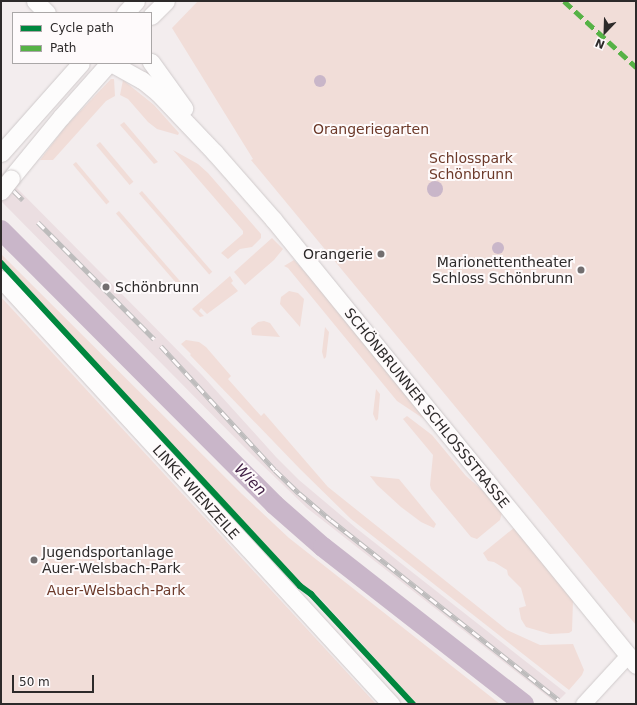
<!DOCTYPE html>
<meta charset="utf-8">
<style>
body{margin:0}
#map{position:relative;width:637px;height:705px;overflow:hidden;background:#f3edee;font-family:"DejaVu Sans",sans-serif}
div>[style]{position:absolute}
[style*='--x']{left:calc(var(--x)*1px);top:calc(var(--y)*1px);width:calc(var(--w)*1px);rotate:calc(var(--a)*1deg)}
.built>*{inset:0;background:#ebdee1}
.green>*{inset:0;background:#f1ddd8;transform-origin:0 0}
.water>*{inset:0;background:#c9b6c9}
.round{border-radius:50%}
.river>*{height:20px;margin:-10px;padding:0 10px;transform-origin:10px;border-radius:10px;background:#c9b6c9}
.roads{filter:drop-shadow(0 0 1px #cfcacb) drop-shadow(0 0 1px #cfcacb)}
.secondary>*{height:15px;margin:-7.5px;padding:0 7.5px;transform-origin:7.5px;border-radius:7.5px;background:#fdfcfc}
.primary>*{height:17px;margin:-8.5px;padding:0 8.5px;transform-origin:8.5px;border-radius:8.5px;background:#fdfcfc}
.rail>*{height:4.5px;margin-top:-2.25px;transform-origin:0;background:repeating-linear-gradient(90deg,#fefafb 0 9px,#bdbcbc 0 18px);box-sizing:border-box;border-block:1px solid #bdbcbc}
.bridges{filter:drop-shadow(0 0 1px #cfcacb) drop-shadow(0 0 1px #cfcacb)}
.primary-bridge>*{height:17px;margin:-8.5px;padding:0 8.5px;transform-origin:8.5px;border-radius:8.5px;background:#fdfcfc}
.quiet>*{height:5px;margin-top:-2.5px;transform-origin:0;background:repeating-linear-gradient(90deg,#56b246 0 10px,transparent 0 15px)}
.cycleway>*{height:6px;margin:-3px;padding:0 3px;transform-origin:3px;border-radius:3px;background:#00873e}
.dots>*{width:11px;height:11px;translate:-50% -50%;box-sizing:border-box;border:2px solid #fefafb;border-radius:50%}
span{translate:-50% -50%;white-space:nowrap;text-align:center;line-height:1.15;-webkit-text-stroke:4px #fefafb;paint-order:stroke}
.park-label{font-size:14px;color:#6c3929}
.poi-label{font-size:14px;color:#2d2a2a}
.right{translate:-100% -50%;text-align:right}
.left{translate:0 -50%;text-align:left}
.street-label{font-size:14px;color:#2d2a2a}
.water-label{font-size:15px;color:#432247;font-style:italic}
.frame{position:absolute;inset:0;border:2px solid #2d2a2a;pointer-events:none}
.legend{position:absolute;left:12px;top:12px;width:140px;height:52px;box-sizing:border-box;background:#fefafb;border:1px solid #aaa7a7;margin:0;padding:5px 7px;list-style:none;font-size:12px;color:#2d2a2a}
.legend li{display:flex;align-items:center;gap:8px;height:20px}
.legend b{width:20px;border:1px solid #aaa7a7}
.north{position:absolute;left:585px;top:12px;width:40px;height:40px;-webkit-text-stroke:3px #fefafb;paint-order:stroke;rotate:203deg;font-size:11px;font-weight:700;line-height:16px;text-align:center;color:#2d2a2a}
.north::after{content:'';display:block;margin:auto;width:14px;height:18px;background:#2d2a2a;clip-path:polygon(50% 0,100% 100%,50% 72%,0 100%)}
.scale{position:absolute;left:12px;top:675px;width:82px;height:18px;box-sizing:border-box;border:2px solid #2d2a2a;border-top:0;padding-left:5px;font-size:12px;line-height:14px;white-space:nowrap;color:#2d2a2a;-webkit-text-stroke:3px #fefafb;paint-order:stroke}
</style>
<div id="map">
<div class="built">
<div style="clip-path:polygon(1px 172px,202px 375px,276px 457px,299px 480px,356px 528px,566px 693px,556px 703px,307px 508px,251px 454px,1px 201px)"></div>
</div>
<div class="green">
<div style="clip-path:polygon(198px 1px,636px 1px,636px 625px,251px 160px,253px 159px,172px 28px)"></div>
<div style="clip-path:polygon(111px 79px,114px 79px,115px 96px,106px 101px,53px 160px,40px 160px,66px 126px)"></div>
<div style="clip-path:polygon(123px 80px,154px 105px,179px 133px,178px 135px,157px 129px,148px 122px,128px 99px,120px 95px)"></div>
<div style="clip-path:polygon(124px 122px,158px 162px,154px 164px,120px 125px)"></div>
<div style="left:100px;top:142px;width:52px;height:5px;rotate:50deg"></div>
<div style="clip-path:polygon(173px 150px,198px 164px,208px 173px,261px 234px,261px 238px,252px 247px,240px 249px,228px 259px,221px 253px,243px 234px,243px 231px)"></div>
<div style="left:76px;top:162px;width:52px;height:4px;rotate:50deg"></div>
<div style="left:142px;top:191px;width:107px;height:4px;rotate:49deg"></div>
<div style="left:119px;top:211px;width:107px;height:4px;rotate:49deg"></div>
<div style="clip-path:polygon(272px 238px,283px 249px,274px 260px,245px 285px,234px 272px)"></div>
<div style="clip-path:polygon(1px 254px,242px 494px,289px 538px,500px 704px,417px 704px,318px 596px,302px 586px,274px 555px,1px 259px)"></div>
<div style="clip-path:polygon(294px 260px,317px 285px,426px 418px,424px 419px,397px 401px,288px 268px,284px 266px)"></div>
<div style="clip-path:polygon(230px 276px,233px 281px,231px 283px,238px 291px,207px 314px,201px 308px,199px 311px,204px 316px,200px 317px,192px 309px)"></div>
<div style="clip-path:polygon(289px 291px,298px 293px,304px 299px,300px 327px,280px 304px,281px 297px)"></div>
<div style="clip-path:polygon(1px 297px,376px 704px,1px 704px)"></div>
<div style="clip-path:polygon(264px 321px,270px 323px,280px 337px,252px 335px,251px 328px,258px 322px)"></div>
<div style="clip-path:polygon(325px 327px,329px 332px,326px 357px,324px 359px,322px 352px)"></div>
<div style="clip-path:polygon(186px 340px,199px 342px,206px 347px,231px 376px,228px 379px,261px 416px,264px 413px,328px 487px,507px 630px,540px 645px,573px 644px,584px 670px,582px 675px,569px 690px,351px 519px,300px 469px,190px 355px,191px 354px,181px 344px)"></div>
<div style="clip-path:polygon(376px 389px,380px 394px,378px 419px,376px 421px,373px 414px)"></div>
<div style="clip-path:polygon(407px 416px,432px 435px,466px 476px,487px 494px,502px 513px,500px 520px,477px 539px,471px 537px,431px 489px,430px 485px,433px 455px,403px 419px)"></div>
<div style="clip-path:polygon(370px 476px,399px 479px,436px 524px,434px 528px,421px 522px,401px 507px,377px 485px)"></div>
<div style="clip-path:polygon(515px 527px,571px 595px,573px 601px,572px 631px,569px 633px,550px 634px,526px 627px,521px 619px,519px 608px,526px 606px,521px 588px,508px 575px,507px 570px,494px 562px,488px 561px,483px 553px)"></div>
</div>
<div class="water">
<div class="round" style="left:314px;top:75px;width:12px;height:12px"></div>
<div class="round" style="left:427px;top:181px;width:16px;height:16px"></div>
<div class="round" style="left:492px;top:242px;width:12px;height:12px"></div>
</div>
<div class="river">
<div style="--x:1;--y:230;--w:388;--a:45.1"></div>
<div style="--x:275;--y:505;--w:64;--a:41.2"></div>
<div style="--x:323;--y:547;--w:255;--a:38"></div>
</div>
<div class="roads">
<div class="secondary">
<div style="--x:583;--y:704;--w:67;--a:-47.4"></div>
</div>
<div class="primary">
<div style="--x:35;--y:1;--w:17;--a:45"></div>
<div style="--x:125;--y:13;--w:16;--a:-47"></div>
<div style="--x:151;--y:16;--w:21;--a:-45"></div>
<div style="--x:151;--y:62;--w:57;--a:54.3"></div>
<div style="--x:111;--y:63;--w:35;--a:29"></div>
<div style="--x:142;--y:80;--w:21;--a:39"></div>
<div style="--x:158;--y:93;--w:83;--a:46.5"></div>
<div style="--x:215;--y:153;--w:88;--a:48.7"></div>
<div style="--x:273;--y:219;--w:575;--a:50.86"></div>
<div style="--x:1;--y:153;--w:120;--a:-48.4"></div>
<div style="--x:11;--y:178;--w:79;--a:-50.7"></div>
<div style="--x:61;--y:117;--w:72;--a:-48.4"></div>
<div style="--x:1;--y:279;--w:577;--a:47.46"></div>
</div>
</div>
<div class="rail">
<div style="--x:1;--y:178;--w:31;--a:45"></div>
<div style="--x:38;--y:222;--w:165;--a:45.2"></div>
<div style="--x:161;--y:346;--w:168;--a:47.4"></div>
<div style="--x:275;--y:470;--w:33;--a:44"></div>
<div style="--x:299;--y:493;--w:42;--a:40.2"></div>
<div style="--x:331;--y:520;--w:290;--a:38.3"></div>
</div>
<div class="bridges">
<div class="primary-bridge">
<div style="--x:1;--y:191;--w:16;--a:-52"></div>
</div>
</div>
<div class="quiet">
<div style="--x:564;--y:1;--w:98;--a:42.5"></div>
</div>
<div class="cycleway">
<div style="--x:1;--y:263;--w:440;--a:47.2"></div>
<div style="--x:300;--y:586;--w:14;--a:36"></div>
<div style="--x:311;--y:594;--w:150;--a:47.2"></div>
</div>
<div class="dots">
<div style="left:381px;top:254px;background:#726e6f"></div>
<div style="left:581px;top:270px;background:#726e6f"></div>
<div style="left:106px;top:287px;background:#726e6f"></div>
<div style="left:34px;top:560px;background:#726e6f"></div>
</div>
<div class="park-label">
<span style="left:371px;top:129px">Orangeriegarten</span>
<span style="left:471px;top:166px">Schlosspark<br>Schönbrunn</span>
<span style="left:116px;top:590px">Auer-Welsbach-Park</span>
</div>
<div class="poi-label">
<span class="right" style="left:373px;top:254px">Orangerie</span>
<span class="right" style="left:573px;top:270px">Marionettentheater<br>Schloss Schönbrunn</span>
<span class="left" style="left:115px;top:287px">Schönbrunn</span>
<span class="left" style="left:42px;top:560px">Jugendsportanlage<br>Auer-Welsbach-Park</span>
</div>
<div class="street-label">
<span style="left:427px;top:408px;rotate:51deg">SCHÖNBRUNNER SCHLOSSSTRASSE</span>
<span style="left:196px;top:492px;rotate:48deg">LINKE WIENZEILE</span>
</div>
<div class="water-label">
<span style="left:250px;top:480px;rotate:45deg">Wien</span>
</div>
<div class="frame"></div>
<ul class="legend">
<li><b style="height:5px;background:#00873e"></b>Cycle path</li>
<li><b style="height:5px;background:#56b246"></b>Path</li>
</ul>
<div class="north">N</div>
<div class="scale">50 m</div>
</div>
